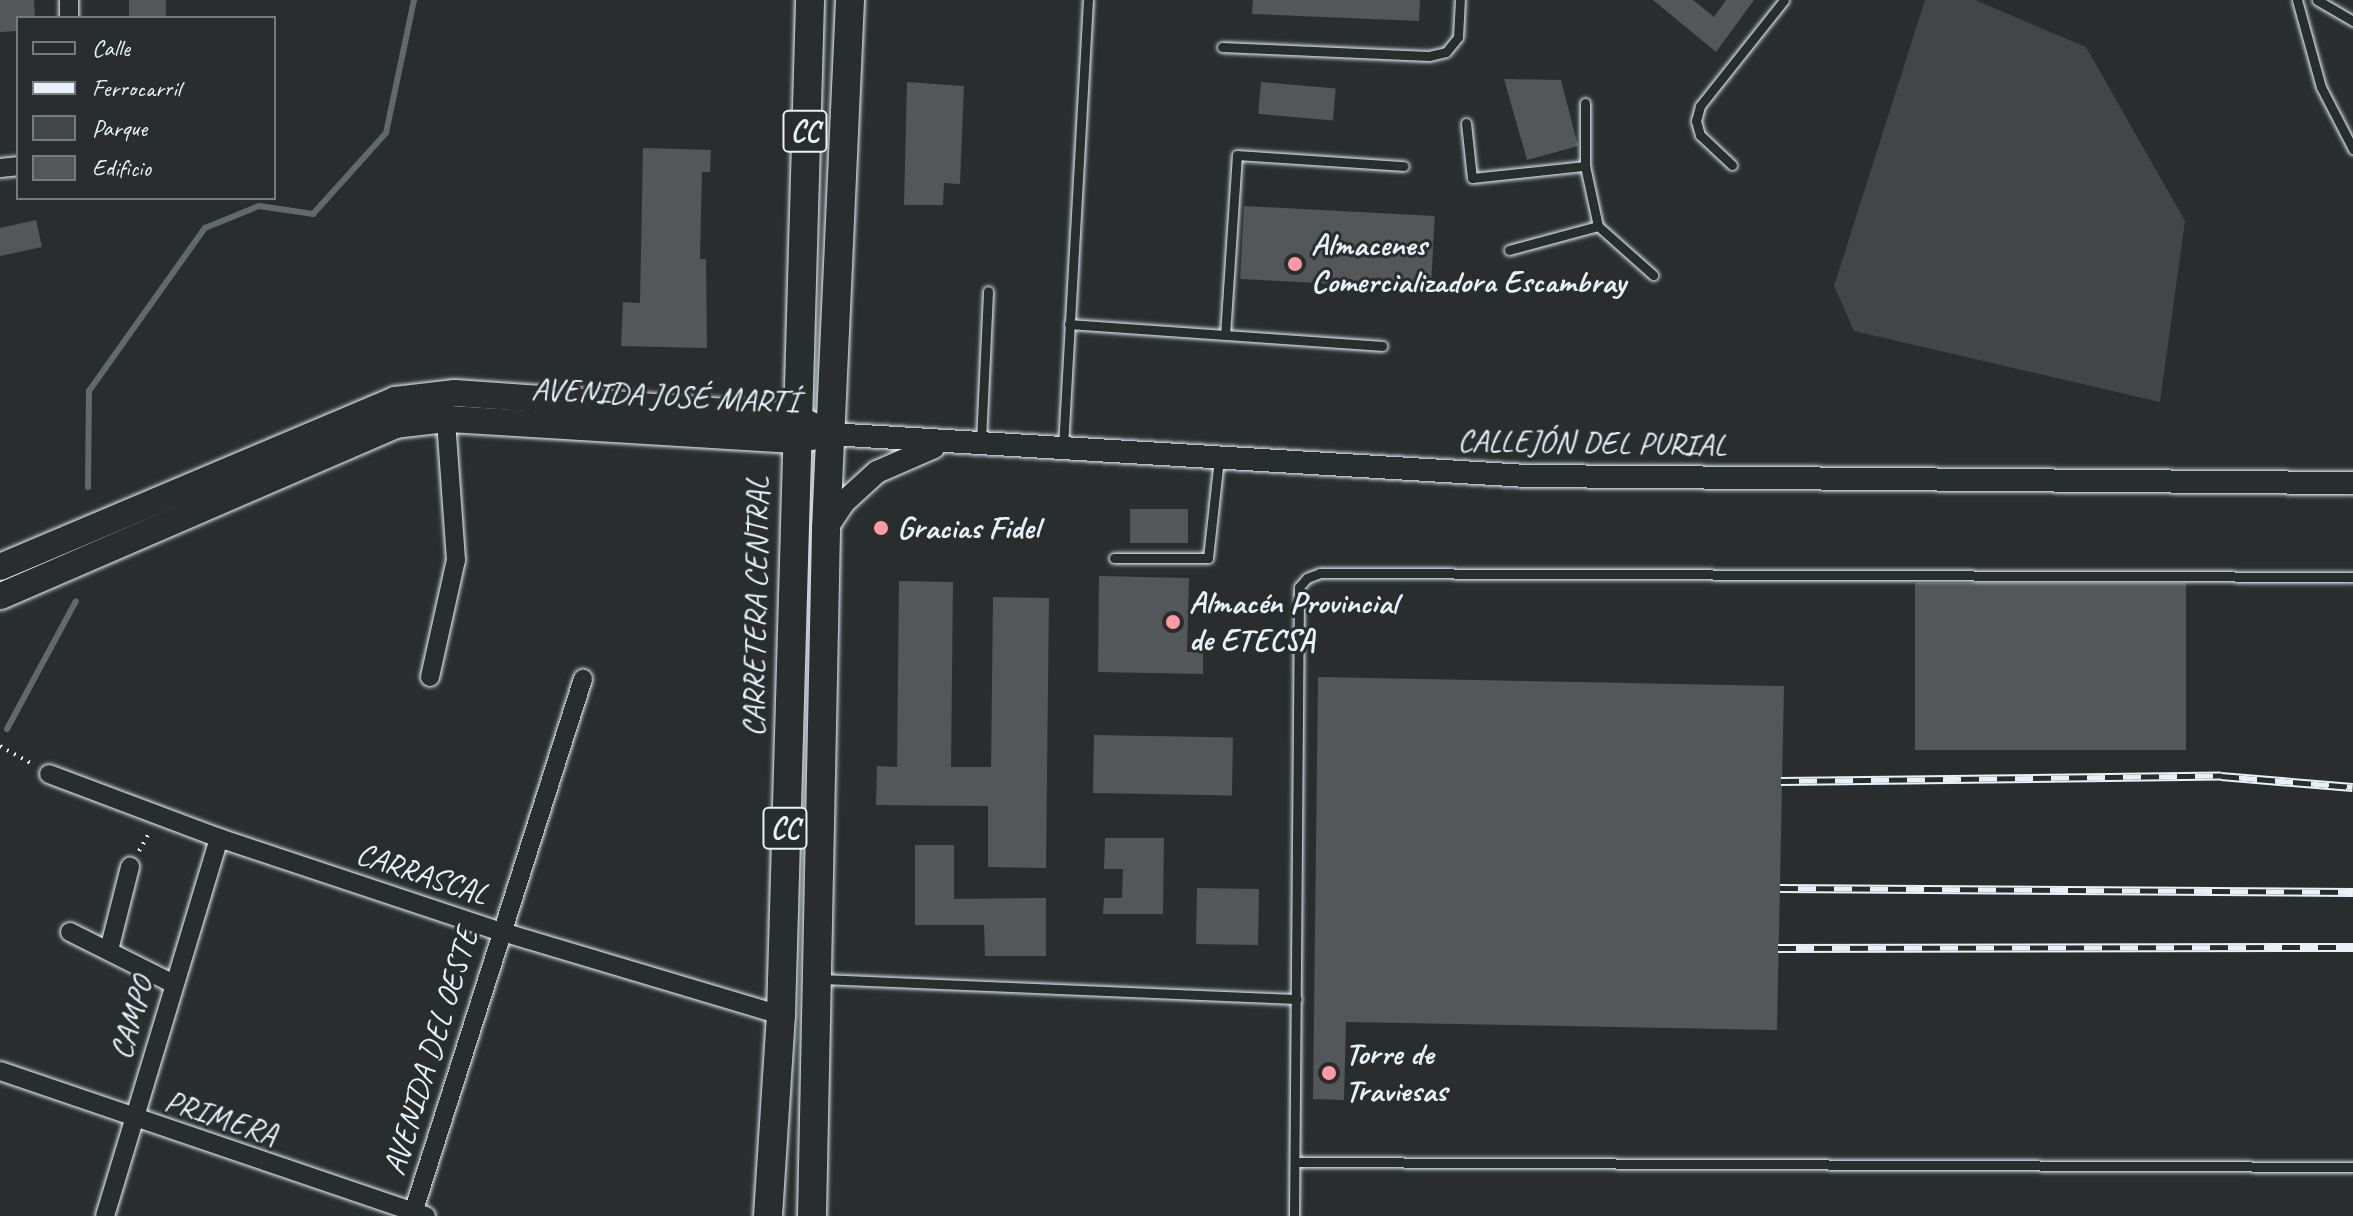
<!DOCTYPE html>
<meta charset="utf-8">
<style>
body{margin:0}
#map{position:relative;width:2353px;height:1216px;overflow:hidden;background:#2a2d2e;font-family:Caveat,sans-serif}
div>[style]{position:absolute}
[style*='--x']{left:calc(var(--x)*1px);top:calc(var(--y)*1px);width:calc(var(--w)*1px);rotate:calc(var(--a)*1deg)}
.green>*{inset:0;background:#424648}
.stream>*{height:6px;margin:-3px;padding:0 3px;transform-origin:3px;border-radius:3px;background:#63686b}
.building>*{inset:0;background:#535759;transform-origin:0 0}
.path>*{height:4px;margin-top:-2px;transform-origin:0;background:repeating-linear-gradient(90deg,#e8f1f8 0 2px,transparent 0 8px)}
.roads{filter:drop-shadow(0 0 2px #e8f1f8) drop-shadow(0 0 2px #e8f1f8)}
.service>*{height:9px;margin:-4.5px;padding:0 4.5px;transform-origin:4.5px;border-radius:4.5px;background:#2a2d2e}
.minor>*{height:18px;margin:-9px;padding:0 9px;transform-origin:9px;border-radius:9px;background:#2a2d2e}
.tertiary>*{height:22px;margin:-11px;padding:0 11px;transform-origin:11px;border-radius:11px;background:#2a2d2e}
.secondary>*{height:26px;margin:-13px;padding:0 13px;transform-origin:13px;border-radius:13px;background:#2a2d2e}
.primary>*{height:28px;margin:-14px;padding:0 14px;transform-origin:14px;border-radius:14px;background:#2a2d2e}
.rail>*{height:9px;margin-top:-4.5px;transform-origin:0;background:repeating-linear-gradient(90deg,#2a2d2e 0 18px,#e8f1f8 0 36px);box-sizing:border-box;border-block:2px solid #e8f1f8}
.dots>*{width:22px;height:22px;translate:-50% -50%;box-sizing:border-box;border:4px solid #2a2d2e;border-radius:50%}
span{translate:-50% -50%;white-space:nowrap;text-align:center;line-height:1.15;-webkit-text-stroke:6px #2a2d2e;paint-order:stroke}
.shield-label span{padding:2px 6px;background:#2a2d2e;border:2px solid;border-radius:6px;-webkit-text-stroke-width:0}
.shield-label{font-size:30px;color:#e8f1f8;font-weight:700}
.poi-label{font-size:32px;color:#e8f1f8;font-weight:700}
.left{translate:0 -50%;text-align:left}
.street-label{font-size:32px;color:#e8f1f8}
.legend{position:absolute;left:16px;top:16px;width:260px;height:184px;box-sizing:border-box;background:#2a2d2e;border:2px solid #767b7f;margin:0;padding:10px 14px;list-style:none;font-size:24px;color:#e8f1f8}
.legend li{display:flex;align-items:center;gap:16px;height:40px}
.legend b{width:40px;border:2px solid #767b7f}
</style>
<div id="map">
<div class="green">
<div style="clip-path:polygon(1925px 0,1975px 0,2086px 47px,2185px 221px,2160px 402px,1854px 331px,1834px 286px)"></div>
</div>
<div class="stream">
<div style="--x:88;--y:487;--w:96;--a:-89.4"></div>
<div style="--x:89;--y:391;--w:200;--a:-54.6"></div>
<div style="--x:205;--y:228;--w:58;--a:-22.2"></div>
<div style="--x:259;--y:206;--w:55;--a:8.4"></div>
<div style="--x:313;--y:214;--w:109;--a:-48"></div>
<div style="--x:386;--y:133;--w:136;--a:-78.1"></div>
<div style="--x:7;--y:729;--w:145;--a:-61.7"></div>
</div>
<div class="building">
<div style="clip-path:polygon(0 0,34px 0,35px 18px,18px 18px,18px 31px,0 32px)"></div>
<div style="left:129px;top:0;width:37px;height:18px"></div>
<div style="clip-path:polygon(1253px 0,1420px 0,1419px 21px,1252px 14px)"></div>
<div style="clip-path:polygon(1653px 0,1693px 0,1714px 17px,1726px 0,1754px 0,1716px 52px)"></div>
<div style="clip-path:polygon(1504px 79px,1561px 80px,1578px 146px,1527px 160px)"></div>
<div style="clip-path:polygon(907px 82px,964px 86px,960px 184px,944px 183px,943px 205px,904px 205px)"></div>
<div style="left:1261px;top:82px;width:75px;height:32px;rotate:5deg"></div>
<div style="clip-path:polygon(643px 148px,711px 150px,710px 172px,702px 172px,700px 259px,706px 259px,707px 348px,621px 346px,623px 302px,640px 303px)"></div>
<div style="left:1244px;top:206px;width:191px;height:73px;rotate:3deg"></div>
<div style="clip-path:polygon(36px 220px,42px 247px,0 256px,0 228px)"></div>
<div style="left:1130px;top:509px;width:58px;height:34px"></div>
<div style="clip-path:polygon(1099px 576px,1189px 578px,1187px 652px,1203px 652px,1203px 674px,1098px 672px)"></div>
<div style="clip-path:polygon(899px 581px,953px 582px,951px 767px,991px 767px,993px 597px,1049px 598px,1046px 868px,988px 867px,988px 806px,876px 805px,877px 766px,897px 767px)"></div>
<div style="left:1915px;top:583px;width:271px;height:167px"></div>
<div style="clip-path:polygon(1318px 677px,1784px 686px,1777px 1030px,1346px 1022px,1344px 1100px,1313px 1099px)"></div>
<div style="left:1094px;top:735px;width:139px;height:58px;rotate:1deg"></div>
<div style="clip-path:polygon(1105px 838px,1164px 838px,1163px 914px,1103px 914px,1104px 898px,1122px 898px,1123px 869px,1104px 869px)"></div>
<div style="clip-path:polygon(915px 845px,954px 845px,954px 899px,1046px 898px,1046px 956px,985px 956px,984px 925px,915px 925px)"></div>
<div style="left:1197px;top:888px;width:62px;height:56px;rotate:1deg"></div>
</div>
<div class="path">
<div style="--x:0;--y:746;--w:38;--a:29"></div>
<div style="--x:139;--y:851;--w:23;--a:-61"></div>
</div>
<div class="roads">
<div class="service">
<div style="--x:2297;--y:0;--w:90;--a:74.6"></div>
<div style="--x:2321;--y:87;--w:70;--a:62.7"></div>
<div style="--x:2317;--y:0;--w:42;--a:30.3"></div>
<div style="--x:1222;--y:47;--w:207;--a:2.5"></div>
<div style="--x:1429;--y:56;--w:17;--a:-13"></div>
<div style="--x:1446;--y:52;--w:19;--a:-51"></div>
<div style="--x:1458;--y:37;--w:37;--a:-87"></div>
<div style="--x:1585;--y:103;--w:63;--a:90"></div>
<div style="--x:1585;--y:166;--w:61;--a:77.8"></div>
<div style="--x:1598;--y:226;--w:74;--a:41.7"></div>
<div style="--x:1466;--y:123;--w:55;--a:83.8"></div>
<div style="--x:1472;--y:178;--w:114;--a:-6.1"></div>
<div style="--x:1732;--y:165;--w:44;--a:-136.8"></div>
<div style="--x:1700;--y:135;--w:15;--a:-106"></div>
<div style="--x:1696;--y:121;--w:16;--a:-75"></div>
<div style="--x:1700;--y:106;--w:135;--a:-51.6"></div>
<div style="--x:1509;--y:250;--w:92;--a:-15.1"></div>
<div style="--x:1069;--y:324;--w:314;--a:4"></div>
<div style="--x:1225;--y:335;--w:180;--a:-86.2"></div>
<div style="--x:1237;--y:155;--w:167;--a:3.8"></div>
<div style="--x:981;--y:441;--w:150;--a:-87.3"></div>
<div style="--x:1063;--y:447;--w:448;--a:-86.8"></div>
<div style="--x:1114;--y:558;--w:94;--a:0"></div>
<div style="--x:1208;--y:558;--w:100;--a:-83.7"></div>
<div style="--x:820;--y:979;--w:477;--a:2.4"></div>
<div style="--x:1295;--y:1162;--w:1058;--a:0.27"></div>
<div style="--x:1294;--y:1216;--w:629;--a:-89.54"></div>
<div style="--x:1299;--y:587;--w:12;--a:-48"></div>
<div style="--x:1307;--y:578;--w:14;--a:-21"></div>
<div style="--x:1320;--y:573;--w:1033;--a:0.22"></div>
</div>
<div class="minor">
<div style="--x:69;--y:0;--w:18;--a:90"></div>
<div style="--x:0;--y:168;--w:18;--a:-6"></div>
<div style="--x:430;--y:677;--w:120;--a:-77.5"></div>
<div style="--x:456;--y:560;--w:141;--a:-94.1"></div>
<div style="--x:49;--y:774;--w:182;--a:20.6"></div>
<div style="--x:219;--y:838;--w:295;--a:18.4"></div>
<div style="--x:499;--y:931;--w:294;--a:16.6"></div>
<div style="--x:70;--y:932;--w:116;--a:26.6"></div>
<div style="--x:109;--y:950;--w:86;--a:-75.8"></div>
<div style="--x:0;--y:1071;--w:450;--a:18.8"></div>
<div style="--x:105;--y:1216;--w:395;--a:-73.2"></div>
<div style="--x:412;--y:1216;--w:564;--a:-72.34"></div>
</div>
<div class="tertiary">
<div style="--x:830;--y:434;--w:698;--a:3.45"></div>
<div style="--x:1527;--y:476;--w:826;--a:0.49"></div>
<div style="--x:826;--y:529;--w:32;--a:-56"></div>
<div style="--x:844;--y:502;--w:45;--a:-42.3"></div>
<div style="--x:877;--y:472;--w:62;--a:-23.7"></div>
</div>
<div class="secondary">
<div style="--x:0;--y:567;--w:429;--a:-22.9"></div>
<div style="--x:395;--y:400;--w:60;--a:-6.7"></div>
<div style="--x:455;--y:393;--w:340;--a:4"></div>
<div style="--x:794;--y:417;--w:40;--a:25"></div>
<div style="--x:830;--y:434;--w:36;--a:171"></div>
<div style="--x:794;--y:440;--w:349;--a:-176.5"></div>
<div style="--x:446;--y:419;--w:50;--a:173.2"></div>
<div style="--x:396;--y:425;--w:431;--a:156.6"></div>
</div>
<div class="primary">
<div style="--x:768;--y:1216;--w:201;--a:-86.3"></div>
<div style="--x:781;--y:1015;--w:1015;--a:-88.36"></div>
<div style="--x:812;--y:1216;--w:687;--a:-88.83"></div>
<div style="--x:826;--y:529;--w:530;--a:-87.4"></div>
</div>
</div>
<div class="rail">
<div style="--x:1781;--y:781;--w:440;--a:-0.7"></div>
<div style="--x:2221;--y:776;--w:132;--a:4.8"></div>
<div style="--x:1780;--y:888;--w:573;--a:0.4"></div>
<div style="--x:1778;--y:948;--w:575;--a:-0.1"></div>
</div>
<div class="dots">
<div style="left:1295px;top:264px;background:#ff9aa2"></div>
<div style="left:881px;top:528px;background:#ff9aa2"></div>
<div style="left:1173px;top:622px;background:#ff9aa2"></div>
<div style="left:1329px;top:1073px;background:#ff9aa2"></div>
</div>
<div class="shield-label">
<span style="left:805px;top:131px">CC</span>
<span style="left:785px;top:828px">CC</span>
</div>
<div class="poi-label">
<span class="left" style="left:1311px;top:264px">Almacenes<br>Comercializadora Escambray</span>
<span class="left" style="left:897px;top:528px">Gracias Fidel</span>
<span class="left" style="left:1189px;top:622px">Almacén Provincial<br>de ETECSA</span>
<span class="left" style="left:1345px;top:1073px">Torre de<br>Traviesas</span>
</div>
<div class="street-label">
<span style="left:665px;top:396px;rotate:3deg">AVENIDA JOSÉ MARTÍ</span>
<span style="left:1592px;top:443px;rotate:1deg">CALLEJÓN DEL PURIAL</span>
<span style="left:756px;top:607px;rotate:-89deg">CARRETERA CENTRAL</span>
<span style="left:422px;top:874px;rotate:18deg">CARRASCAL</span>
<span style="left:132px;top:1018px;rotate:-73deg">CAMPO</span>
<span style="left:431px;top:1052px;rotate:-73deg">AVENIDA DEL OESTE</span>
<span style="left:221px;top:1118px;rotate:18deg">PRIMERA</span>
</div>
<ul class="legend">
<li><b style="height:10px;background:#2a2d2e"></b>Calle</li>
<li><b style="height:10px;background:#e8f1f8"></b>Ferrocarril</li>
<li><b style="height:22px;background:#424648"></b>Parque</li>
<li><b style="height:22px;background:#535759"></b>Edificio</li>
</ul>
</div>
